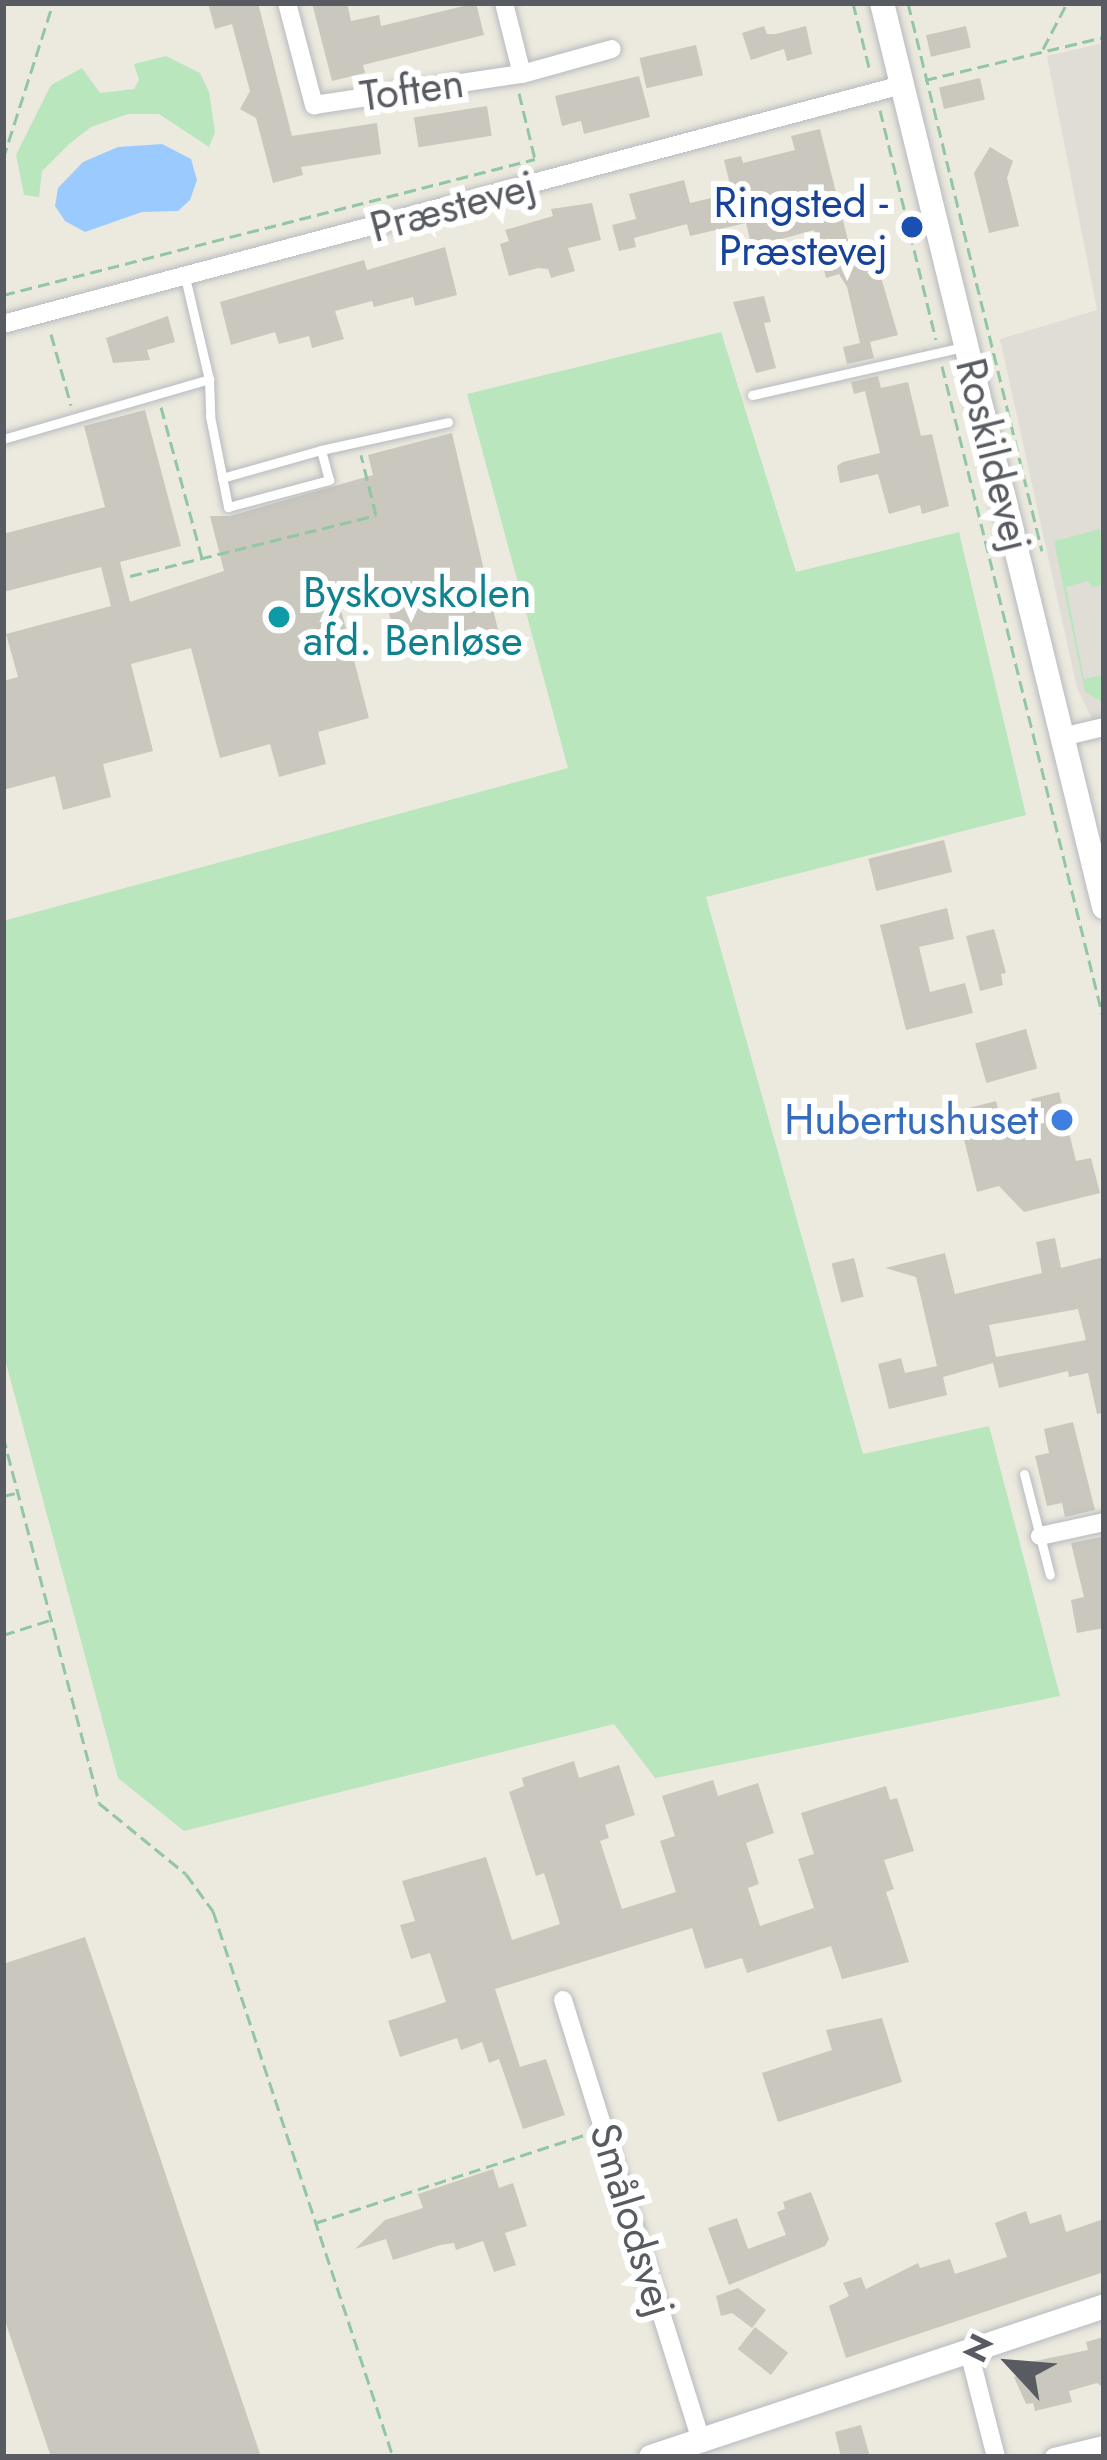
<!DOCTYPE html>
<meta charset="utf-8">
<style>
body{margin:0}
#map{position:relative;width:1107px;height:2460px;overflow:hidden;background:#eceade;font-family:Jost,sans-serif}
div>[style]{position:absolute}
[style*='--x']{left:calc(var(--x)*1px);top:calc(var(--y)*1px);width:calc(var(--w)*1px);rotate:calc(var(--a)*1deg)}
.industrial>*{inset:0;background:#dfddd6}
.green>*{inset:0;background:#b9e6bd}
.water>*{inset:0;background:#9bcaff}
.building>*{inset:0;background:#c9c7be;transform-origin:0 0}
.path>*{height:3px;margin-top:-1.5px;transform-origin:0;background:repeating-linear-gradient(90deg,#92c6a6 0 12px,transparent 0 18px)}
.roads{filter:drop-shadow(0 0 3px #b7b9bf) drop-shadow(0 0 3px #b7b9bf)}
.service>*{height:9px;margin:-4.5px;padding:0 4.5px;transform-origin:4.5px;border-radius:4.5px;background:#fff}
.minor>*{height:18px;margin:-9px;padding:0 9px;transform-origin:9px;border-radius:9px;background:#fff}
.tertiary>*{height:24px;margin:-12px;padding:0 12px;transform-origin:12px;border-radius:12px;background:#fff}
.dots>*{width:33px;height:33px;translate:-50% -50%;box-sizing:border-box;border:6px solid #fff;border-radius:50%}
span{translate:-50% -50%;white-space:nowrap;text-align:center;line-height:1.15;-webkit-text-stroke:12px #fff;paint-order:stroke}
.street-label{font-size:42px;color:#585b61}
.transit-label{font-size:42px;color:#164399}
.right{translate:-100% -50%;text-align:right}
.culture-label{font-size:42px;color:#0d838f}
.left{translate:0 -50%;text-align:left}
.shop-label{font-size:42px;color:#366cbe}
.frame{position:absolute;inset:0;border:6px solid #585b61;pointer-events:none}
.north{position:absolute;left:951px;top:2304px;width:120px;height:120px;-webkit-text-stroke:9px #fff;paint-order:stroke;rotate:296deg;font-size:33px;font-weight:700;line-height:48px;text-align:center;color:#585b61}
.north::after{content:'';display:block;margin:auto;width:42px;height:54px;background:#585b61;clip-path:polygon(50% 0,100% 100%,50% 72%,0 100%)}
</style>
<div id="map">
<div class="industrial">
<div style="clip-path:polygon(1104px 43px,1104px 743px,1077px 688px,1000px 339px,1097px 310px,1047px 56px)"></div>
</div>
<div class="green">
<div style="clip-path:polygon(166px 56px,200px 73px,209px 92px,215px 132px,209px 147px,159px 114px,128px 114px,91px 127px,69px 144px,42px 171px,39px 197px,24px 195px,16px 155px,51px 85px,82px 68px,100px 93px,134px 89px,139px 80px,134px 64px)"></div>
<div style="clip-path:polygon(721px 332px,796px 572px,959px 532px,1026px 815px,706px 897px,863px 1454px,989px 1426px,1060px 1696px,655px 1778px,614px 1724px,184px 1831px,118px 1778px,3px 1352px,3px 921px,568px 768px,467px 394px)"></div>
<div style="clip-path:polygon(1100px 529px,1104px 585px,1092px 587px,1088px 581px,1066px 587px,1084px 679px,1104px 675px,1104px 703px,1085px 692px,1054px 541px)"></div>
</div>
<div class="water">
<div style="clip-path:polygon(162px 144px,191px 159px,197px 180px,190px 200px,178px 211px,142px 212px,85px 232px,65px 221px,55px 206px,58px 188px,83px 162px,118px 147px)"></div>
</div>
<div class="building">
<div style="clip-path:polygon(208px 3px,258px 3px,292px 136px,377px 123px,381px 154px,301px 167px,303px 175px,273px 183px,256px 118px,240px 109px,250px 91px,232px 24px,215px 29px)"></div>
<div style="clip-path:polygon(312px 3px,347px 3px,351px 21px,379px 15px,381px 26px,476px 3px,484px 35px,363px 65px,365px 73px,332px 81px)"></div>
<div style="clip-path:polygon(764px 26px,767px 34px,776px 34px,806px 26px,812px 54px,787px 61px,784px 49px,751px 60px,742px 33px)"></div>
<div style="left:966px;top:26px;width:22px;height:41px;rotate:77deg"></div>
<div style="left:696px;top:45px;width:31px;height:58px;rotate:77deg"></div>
<div style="clip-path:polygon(639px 76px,650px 117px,584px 134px,581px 121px,562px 126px,555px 96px)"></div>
<div style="left:980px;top:78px;width:22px;height:42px;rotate:77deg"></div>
<div style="left:487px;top:106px;width:30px;height:74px;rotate:81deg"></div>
<div style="clip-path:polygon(820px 129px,852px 256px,873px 250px,898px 335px,870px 342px,874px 358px,847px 364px,843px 347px,860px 343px,847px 287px,839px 274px,826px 278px,814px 230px,778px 240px,780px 250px,754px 256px,746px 223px,690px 236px,687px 224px,634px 238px,636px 247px,619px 251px,612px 225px,636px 219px,629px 194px,684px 180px,690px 203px,732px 193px,724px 160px,741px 156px,743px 163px,795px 150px,791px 136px)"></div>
<div style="clip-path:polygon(990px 147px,1013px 161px,1007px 178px,1019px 226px,989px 233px,974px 173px)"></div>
<div style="clip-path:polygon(592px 203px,601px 240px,568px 248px,575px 271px,551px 278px,548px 269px,538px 268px,509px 276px,500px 244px,509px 241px,505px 230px,553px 216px,551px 209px)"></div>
<div style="clip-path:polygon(445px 247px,457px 295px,415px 306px,413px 297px,374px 307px,372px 301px,335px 311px,344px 339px,312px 348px,309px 336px,279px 344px,275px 332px,231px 345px,220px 302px,364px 260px,367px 270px)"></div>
<div style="clip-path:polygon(764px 296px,771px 322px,764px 323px,776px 368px,756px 373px,733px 302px)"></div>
<div style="clip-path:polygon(168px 316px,175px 342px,147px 350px,150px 360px,113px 363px,106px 338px)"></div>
<div style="clip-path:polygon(878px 376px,881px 388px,908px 382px,921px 436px,932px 434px,949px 506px,922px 514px,920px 505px,889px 514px,878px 474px,840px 483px,837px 466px,843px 462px,880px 453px,865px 391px,854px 394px,851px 382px)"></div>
<div style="clip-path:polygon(145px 410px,181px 546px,120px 562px,130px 602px,224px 571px,210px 516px,230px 516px,373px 475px,368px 455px,452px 433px,501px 643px,468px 651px,461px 625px,420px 636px,424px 650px,400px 656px,385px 598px,341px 610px,369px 718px,318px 732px,326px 764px,279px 777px,270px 744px,220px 758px,191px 648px,131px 664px,153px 751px,103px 764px,111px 797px,63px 810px,55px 776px,3px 790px,3px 681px,18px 677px,6px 634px,111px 606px,101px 567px,3px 592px,3px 534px,105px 507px,84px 426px)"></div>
<div style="left:944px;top:840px;width:33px;height:78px;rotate:76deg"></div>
<div style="clip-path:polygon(947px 908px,954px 939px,919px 947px,930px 992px,965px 983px,973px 1013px,906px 1030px,880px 925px)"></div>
<div style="clip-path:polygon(994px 929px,1006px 973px,1001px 974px,1003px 985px,980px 991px,966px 936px)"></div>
<div style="left:1026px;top:1029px;width:41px;height:53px;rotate:74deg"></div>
<div style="clip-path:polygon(1059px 1092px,1076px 1161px,1091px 1158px,1100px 1193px,1024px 1212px,999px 1186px,977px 1192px,957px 1111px,996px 1101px,1002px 1123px,1035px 1115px,1031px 1099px)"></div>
<div style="clip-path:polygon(evenodd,1055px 1238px,1061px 1268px,1104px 1257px,1104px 1413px,1097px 1414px,1088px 1373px,1069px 1377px,1068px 1371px,999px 1388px,993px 1363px,943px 1377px,947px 1395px,889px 1409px,878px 1364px,901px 1358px,905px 1373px,937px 1366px,916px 1277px,885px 1268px,945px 1253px,955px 1294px,1042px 1273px,1036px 1242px,1055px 1238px,1078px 1309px,1086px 1340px,996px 1357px,989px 1325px,1078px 1309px)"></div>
<div style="left:854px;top:1258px;width:40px;height:23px;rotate:76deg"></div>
<div style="clip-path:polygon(1073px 1422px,1095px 1510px,1065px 1517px,1062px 1503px,1047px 1506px,1035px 1456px,1049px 1453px,1044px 1429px)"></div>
<div style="clip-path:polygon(1101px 1537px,1104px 1628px,1077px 1633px,1071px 1600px,1084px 1597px,1071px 1543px)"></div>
<div style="clip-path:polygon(574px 1761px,579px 1778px,619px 1765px,635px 1815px,605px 1825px,609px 1838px,600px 1841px,622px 1909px,676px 1892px,660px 1841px,675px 1836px,662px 1796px,713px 1780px,718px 1796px,758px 1783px,774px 1833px,746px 1843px,759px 1884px,748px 1888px,760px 1926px,814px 1908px,798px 1859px,814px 1854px,801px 1813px,886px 1786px,890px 1800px,897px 1798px,914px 1851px,884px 1860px,894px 1889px,886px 1892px,909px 1962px,842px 1979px,831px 1946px,747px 1973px,742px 1958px,705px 1969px,692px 1928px,495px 1989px,520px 2067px,546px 2059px,565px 2115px,523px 2129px,499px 2059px,489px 2063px,482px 2042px,461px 2050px,457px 2038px,400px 2057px,388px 2021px,446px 2002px,430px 1953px,411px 1959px,400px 1925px,415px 1921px,402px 1881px,486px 1857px,512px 1940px,560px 1924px,544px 1873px,536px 1876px,509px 1792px,524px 1786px,522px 1778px)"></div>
<div style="clip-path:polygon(85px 1937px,123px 2048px,261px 2457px,51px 2457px,3px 2315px,3px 1964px)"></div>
<div style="clip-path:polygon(882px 2018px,902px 2082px,778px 2122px,762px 2073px,832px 2050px,826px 2030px)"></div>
<div style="clip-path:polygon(493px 2169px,499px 2188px,513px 2183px,527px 2226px,505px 2233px,516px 2265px,494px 2272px,483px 2241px,456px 2250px,454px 2243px,440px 2245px,393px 2260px,386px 2239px,355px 2249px,385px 2220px,423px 2208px,418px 2194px)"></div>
<div style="clip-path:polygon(811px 2192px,829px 2239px,825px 2246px,729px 2285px,708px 2228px,737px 2218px,748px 2249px,786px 2235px,777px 2212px,785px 2209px,783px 2202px)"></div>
<div style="clip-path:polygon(1026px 2211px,1030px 2224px,1061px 2214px,1066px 2232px,1104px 2219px,1104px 2272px,846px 2358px,829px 2306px,849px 2296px,843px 2283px,861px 2277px,866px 2289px,918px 2263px,920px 2268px,950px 2259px,955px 2274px,1007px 2257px,995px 2223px)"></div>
<div style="clip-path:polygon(738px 2288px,766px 2310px,752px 2328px,732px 2313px,721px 2316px,716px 2296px)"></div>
<div style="left:755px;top:2327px;width:42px;height:28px;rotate:38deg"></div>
<div style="clip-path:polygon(1104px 2337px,1104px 2388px,1097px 2383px,1069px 2391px,1072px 2402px,1035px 2411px,1033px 2403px,1026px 2404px,1014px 2377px,1024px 2374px,1021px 2364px,1088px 2350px,1086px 2342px)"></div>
<div style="clip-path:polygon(861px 2425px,870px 2457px,841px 2457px,835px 2432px)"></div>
</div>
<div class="path">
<div style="--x:853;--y:3;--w:70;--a:76"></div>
<div style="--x:908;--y:3;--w:564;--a:76.26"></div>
<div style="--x:1043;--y:49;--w:52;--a:-62.4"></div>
<div style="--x:925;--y:80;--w:184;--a:-13.5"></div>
<div style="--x:519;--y:93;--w:68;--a:76.4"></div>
<div style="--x:880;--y:110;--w:236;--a:76.3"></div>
<div style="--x:3;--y:159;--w:164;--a:-72.2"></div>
<div style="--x:3;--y:295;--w:549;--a:-14.34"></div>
<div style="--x:51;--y:334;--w:74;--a:74.3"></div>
<div style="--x:942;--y:366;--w:675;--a:76.11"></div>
<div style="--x:161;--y:407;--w:156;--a:74.8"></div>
<div style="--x:130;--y:576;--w:253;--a:-13.9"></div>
<div style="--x:376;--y:515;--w:62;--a:-104"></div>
<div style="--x:3;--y:1436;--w:379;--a:75.3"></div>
<div style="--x:99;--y:1803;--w:112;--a:39.2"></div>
<div style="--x:186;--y:1874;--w:46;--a:53.9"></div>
<div style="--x:213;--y:1911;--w:575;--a:71.75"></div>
<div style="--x:3;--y:1496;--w:13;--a:-13"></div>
<div style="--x:3;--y:1635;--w:49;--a:-17.7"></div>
<div style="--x:315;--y:2223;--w:284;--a:-18.1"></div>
</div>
<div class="roads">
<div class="service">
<div style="--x:185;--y:277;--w:105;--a:76.8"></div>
<div style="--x:209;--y:379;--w:37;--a:88"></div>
<div style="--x:210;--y:416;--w:93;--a:78.8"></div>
<div style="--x:228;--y:507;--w:105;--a:-15"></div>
<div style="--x:329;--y:480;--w:31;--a:-105"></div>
<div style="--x:321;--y:450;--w:103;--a:164.2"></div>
<div style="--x:752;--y:395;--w:216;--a:-12.8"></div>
<div style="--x:3;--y:439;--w:215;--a:-16.2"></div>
<div style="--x:321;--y:450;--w:130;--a:-12.4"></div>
<div style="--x:1024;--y:1474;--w:104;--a:75.6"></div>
</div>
<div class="minor">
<div style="--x:287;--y:3;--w:106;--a:75.2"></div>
<div style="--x:314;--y:105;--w:210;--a:-8.5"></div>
<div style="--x:522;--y:74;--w:93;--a:-15.5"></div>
<div style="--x:504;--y:3;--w:73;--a:75.8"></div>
<div style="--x:3;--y:324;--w:930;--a:-14.89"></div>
<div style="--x:1062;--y:737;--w:43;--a:-13.4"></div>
<div style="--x:1040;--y:1536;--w:66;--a:-12.3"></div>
<div style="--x:563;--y:2000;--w:461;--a:72.6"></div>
<div style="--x:969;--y:2352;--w:108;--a:75.6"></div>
<div style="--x:1054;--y:2457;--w:51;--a:-13.5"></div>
</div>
<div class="tertiary">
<div style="--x:882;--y:3;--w:931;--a:76.2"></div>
<div style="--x:651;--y:2457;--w:478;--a:-18.4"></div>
</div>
</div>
<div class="dots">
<div style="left:912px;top:227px;background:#1a4fb4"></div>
<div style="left:279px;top:617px;background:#0f9aa8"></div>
<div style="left:1062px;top:1120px;background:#3f7fe0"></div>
</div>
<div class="street-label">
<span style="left:412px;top:90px;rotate:-8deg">Toften</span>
<span style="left:453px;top:207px;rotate:-15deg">Præstevej</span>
<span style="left:993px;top:455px;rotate:76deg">Roskildevej</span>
<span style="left:632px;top:2220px;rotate:73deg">Smålodsvej</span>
</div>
<div class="transit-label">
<span class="right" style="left:888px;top:227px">Ringsted -<br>Præstevej</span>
</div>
<div class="culture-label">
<span class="left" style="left:303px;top:617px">Byskovskolen<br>afd. Benløse</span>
</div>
<div class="shop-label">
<span class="right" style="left:1038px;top:1120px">Hubertushuset</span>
</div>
<div class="frame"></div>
<div class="north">N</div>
</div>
